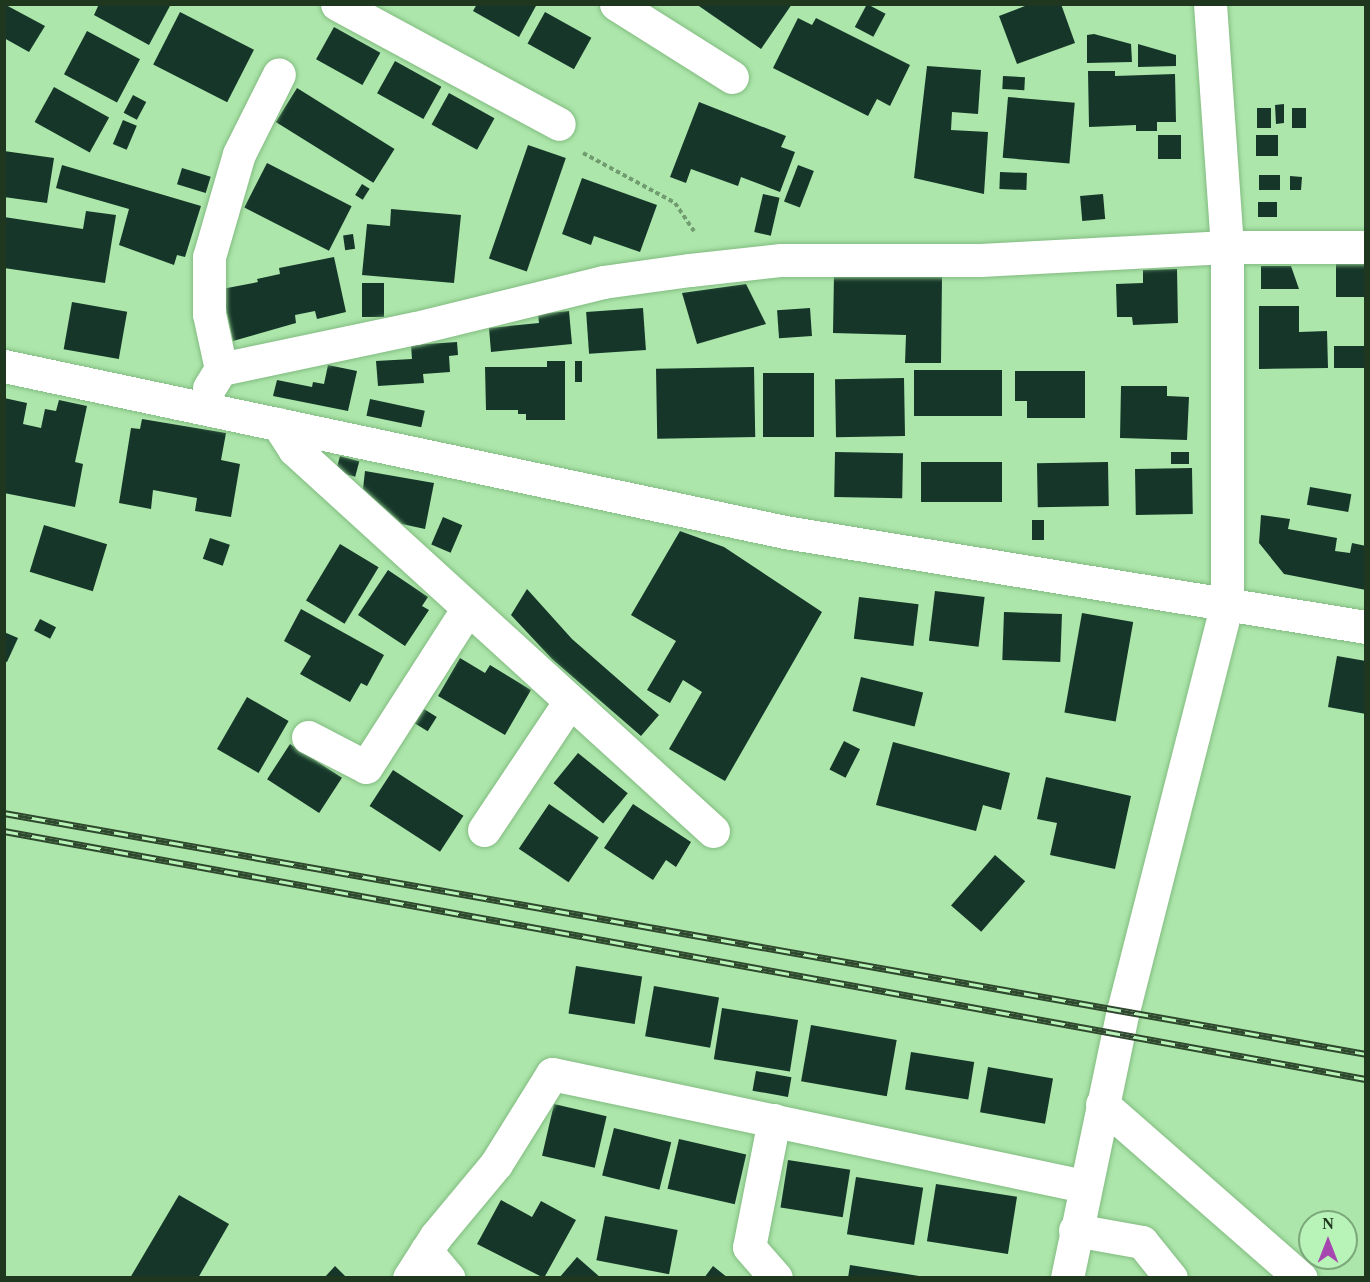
<!DOCTYPE html>
<style>
body{margin:0}
#map{position:relative;width:1370px;height:1282px;overflow:hidden;background:#ace6aa;font-family:"Times New Roman",serif}
div>[style]{position:absolute}
[style*='--x']{left:calc(var(--x)*1px);top:calc(var(--y)*1px);width:calc(var(--w)*1px);rotate:calc(var(--a)*1deg)}
.building>*{inset:0;background:#153629;transform-origin:0 0}
.path>*{height:4px;margin-top:-2px;transform-origin:0;background:repeating-linear-gradient(90deg,#719c6f 0 4.5px,transparent 0 7.5px)}
.roads{filter:drop-shadow(0 0 2px #82bb81) drop-shadow(0 0 2px #82bb81)}
.minor>*{height:33px;margin:-16.5px;padding:0 16.5px;transform-origin:16.5px;border-radius:16.5px;background:#fff}
.rail>*{height:7px;margin-top:-3.5px;transform-origin:0;background:repeating-linear-gradient(90deg,#b8f3b7 0 14px,#2e482d 0 28px);box-sizing:border-box;border-block:2px solid #2e482d}
span{translate:-50% -50%;white-space:nowrap;text-align:center;line-height:1.15;-webkit-text-stroke:6px #b8f3b7;paint-order:stroke}
.frame{position:absolute;inset:0;border:6px solid #1f361f;pointer-events:none}
.north{position:absolute;left:1298px;top:1210px;width:60px;height:60px;box-sizing:border-box;background:#b8f3b7;border:2px solid #7ba77a;border-radius:50%;rotate:0deg;font-size:16px;font-weight:700;line-height:24px;text-align:center;color:#1f361f}
.north::after{content:'';display:block;margin:auto;width:21px;height:27px;background:#a647af;clip-path:polygon(50% 0,100% 100%,50% 72%,0 100%)}
</style>
<div id="map">
<div class="building">
<div style="clip-path:polygon(4px 4px,45px 26px,29px 52px,4px 38px)"></div>
<div style="clip-path:polygon(99px 4px,171px 4px,149px 45px,94px 15px)"></div>
<div style="clip-path:polygon(477px 4px,537px 4px,519px 37px,473px 11px)"></div>
<div style="clip-path:polygon(696px 4px,792px 4px,761px 49px)"></div>
<div style="left:867px;top:4px;width:21px;height:26px;rotate:28deg"></div>
<div style="clip-path:polygon(1030px 4px,1061px 4px,1075px 43px,1017px 64px,999px 16px)"></div>
<div style="left:180px;top:12px;width:83px;height:59px;rotate:27deg"></div>
<div style="left:545px;top:12px;width:53px;height:36px;rotate:29deg"></div>
<div style="clip-path:polygon(798px 18px,812px 25px,816px 18px,910px 65px,890px 106px,877px 99px,868px 116px,773px 68px)"></div>
<div style="left:334px;top:27px;width:53px;height:37px;rotate:29deg"></div>
<div style="left:87px;top:31px;width:60px;height:49px;rotate:28deg"></div>
<div style="clip-path:polygon(1094px 34px,1131px 44px,1132px 62px,1087px 63px,1087px 35px)"></div>
<div style="clip-path:polygon(1138px 44px,1176px 55px,1176px 66px,1138px 67px)"></div>
<div style="left:395px;top:61px;width:53px;height:37px;rotate:29deg"></div>
<div style="clip-path:polygon(927px 66px,981px 70px,978px 114px,952px 112px,951px 130px,988px 132px,984px 194px,914px 178px)"></div>
<div style="clip-path:polygon(1088px 71px,1115px 71px,1115px 76px,1175px 74px,1176px 122px,1157px 122px,1157px 131px,1136px 131px,1136px 125px,1089px 127px)"></div>
<div style="left:1003px;top:76px;width:22px;height:13px;rotate:3deg"></div>
<div style="left:54px;top:87px;width:63px;height:40px;rotate:29deg"></div>
<div style="left:297px;top:88px;width:115px;height:40px;rotate:32deg"></div>
<div style="left:449px;top:93px;width:52px;height:36px;rotate:29deg"></div>
<div style="left:133px;top:95px;width:15px;height:20px;rotate:28deg"></div>
<div style="left:1008px;top:97px;width:67px;height:61px;rotate:5deg"></div>
<div style="clip-path:polygon(699px 102px,786px 136px,781px 147px,795px 152px,780px 192px,741px 177px,738px 186px,691px 169px,686px 183px,670px 177px)"></div>
<div style="clip-path:polygon(1284px 104px,1284px 123px,1276px 124px,1275px 105px)"></div>
<div style="left:1257px;top:108px;width:14px;height:20px"></div>
<div style="left:1292px;top:108px;width:14px;height:20px"></div>
<div style="left:123px;top:120px;width:15px;height:26px;rotate:23deg"></div>
<div style="left:1158px;top:135px;width:23px;height:24px"></div>
<div style="left:1256px;top:135px;width:22px;height:21px"></div>
<div style="left:528px;top:145px;width:40px;height:120px;rotate:19deg"></div>
<div style="clip-path:polygon(4px 151px,54px 158px,47px 203px,4px 197px)"></div>
<div style="left:267px;top:163px;width:95px;height:50px;rotate:27deg"></div>
<div style="clip-path:polygon(62px 165px,201px 206px,185px 257px,177px 255px,174px 265px,119px 245px,129px 209px,56px 188px)"></div>
<div style="left:798px;top:165px;width:17px;height:39px;rotate:21deg"></div>
<div style="left:182px;top:168px;width:30px;height:17px;rotate:17deg"></div>
<div style="left:1000px;top:172px;width:27px;height:17px;rotate:2deg"></div>
<div style="left:1259px;top:175px;width:21px;height:15px"></div>
<div style="clip-path:polygon(1290px 176px,1302px 177px,1301px 190px,1290px 190px)"></div>
<div style="clip-path:polygon(582px 178px,657px 205px,640px 252px,594px 236px,591px 245px,562px 234px)"></div>
<div style="left:362px;top:184px;width:9px;height:13px;rotate:32deg"></div>
<div style="left:763px;top:194px;width:17px;height:39px;rotate:13deg"></div>
<div style="left:1103px;top:194px;width:25px;height:23px;rotate:85deg"></div>
<div style="left:1258px;top:202px;width:19px;height:15px"></div>
<div style="clip-path:polygon(391px 209px,461px 215px,454px 283px,362px 275px,367px 224px,390px 226px)"></div>
<div style="clip-path:polygon(86px 211px,116px 215px,105px 283px,4px 268px,4px 217px,83px 229px)"></div>
<div style="left:353px;top:234px;width:15px;height:10px;rotate:82deg"></div>
<div style="clip-path:polygon(334px 257px,346px 312px,317px 319px,315px 311px,295px 315px,296px 323px,233px 341px,222px 289px,258px 282px,257px 279px,280px 274px,279px 268px)"></div>
<div style="left:1366px;top:262px;width:35px;height:30px;rotate:90deg"></div>
<div style="clip-path:polygon(1261px 266px,1291px 266px,1299px 289px,1261px 289px)"></div>
<div style="clip-path:polygon(1177px 269px,1178px 323px,1133px 325px,1132px 317px,1117px 317px,1116px 284px,1143px 283px,1143px 270px)"></div>
<div style="clip-path:polygon(834px 274px,942px 276px,941px 363px,905px 363px,906px 335px,833px 333px)"></div>
<div style="left:362px;top:283px;width:22px;height:34px"></div>
<div style="clip-path:polygon(746px 284px,766px 324px,697px 344px,682px 293px)"></div>
<div style="left:72px;top:302px;width:56px;height:48px;rotate:10deg"></div>
<div style="clip-path:polygon(1259px 306px,1299px 306px,1299px 332px,1327px 331px,1328px 368px,1259px 369px)"></div>
<div style="left:643px;top:308px;width:42px;height:57px;rotate:86deg"></div>
<div style="left:810px;top:308px;width:28px;height:33px;rotate:86deg"></div>
<div style="clip-path:polygon(569px 311px,572px 344px,491px 352px,489px 328px,539px 323px,538px 314px)"></div>
<div style="clip-path:polygon(457px 342px,458px 355px,449px 356px,450px 372px,423px 374px,424px 383px,378px 386px,376px 361px,412px 359px,411px 345px)"></div>
<div style="left:1334px;top:346px;width:32px;height:22px"></div>
<div style="clip-path:polygon(547px 361px,565px 361px,565px 420px,526px 420px,526px 414px,518px 414px,518px 410px,486px 410px,485px 367px,547px 367px)"></div>
<div style="left:575px;top:361px;width:7px;height:21px"></div>
<div style="clip-path:polygon(328px 365px,357px 371px,348px 411px,273px 396px,277px 380px,312px 387px,313px 382px,324px 384px)"></div>
<div style="left:754px;top:367px;width:70px;height:98px;rotate:89deg"></div>
<div style="left:1002px;top:370px;width:46px;height:88px;rotate:90deg"></div>
<div style="clip-path:polygon(1015px 371px,1085px 371px,1085px 418px,1027px 418px,1027px 401px,1015px 401px)"></div>
<div style="left:814px;top:373px;width:64px;height:51px;rotate:90deg"></div>
<div style="left:904px;top:378px;width:58px;height:69px;rotate:89deg"></div>
<div style="clip-path:polygon(1121px 386px,1167px 386px,1167px 396px,1189px 397px,1187px 440px,1120px 438px)"></div>
<div style="clip-path:polygon(4px 398px,27px 403px,23px 424px,41px 428px,45px 409px,56px 411px,59px 400px,87px 406px,75px 462px,83px 464px,75px 507px,4px 493px)"></div>
<div style="left:370px;top:399px;width:56px;height:17px;rotate:12deg"></div>
<div style="clip-path:polygon(142px 419px,226px 433px,221px 460px,240px 464px,231px 517px,195px 511px,197px 498px,153px 490px,151px 509px,119px 503px,131px 428px,140px 429px)"></div>
<div style="left:835px;top:452px;width:68px;height:45px;rotate:1deg"></div>
<div style="left:1189px;top:452px;width:12px;height:18px;rotate:90deg"></div>
<div style="left:340px;top:456px;width:20px;height:16px;rotate:15deg"></div>
<div style="left:921px;top:462px;width:81px;height:40px"></div>
<div style="left:1108px;top:462px;width:44px;height:71px;rotate:89deg"></div>
<div style="left:1192px;top:468px;width:46px;height:57px;rotate:89deg"></div>
<div style="clip-path:polygon(365px 471px,434px 483px,425px 529px,402px 524px,363px 489px)"></div>
<div style="left:1310px;top:487px;width:42px;height:18px;rotate:10deg"></div>
<div style="clip-path:polygon(1261px 515px,1290px 519px,1288px 529px,1337px 538px,1335px 551px,1350px 553px,1352px 543px,1366px 546px,1366px 590px,1284px 574px,1259px 543px)"></div>
<div style="left:443px;top:517px;width:21px;height:30px;rotate:23deg"></div>
<div style="left:1032px;top:520px;width:12px;height:20px"></div>
<div style="left:44px;top:525px;width:66px;height:49px;rotate:17deg"></div>
<div style="clip-path:polygon(680px 531px,724px 547px,822px 612px,725px 781px,669px 749px,702px 692px,683px 680px,670px 703px,647px 690px,676px 641px,631px 615px)"></div>
<div style="left:210px;top:538px;width:21px;height:22px;rotate:19deg"></div>
<div style="left:340px;top:544px;width:45px;height:66px;rotate:31deg"></div>
<div style="clip-path:polygon(388px 570px,428px 597px,422px 606px,429px 610px,405px 646px,358px 615px)"></div>
<div style="clip-path:polygon(527px 589px,572px 639px,659px 715px,641px 736px,552px 659px,511px 615px)"></div>
<div style="left:935px;top:591px;width:50px;height:50px;rotate:7deg"></div>
<div style="left:859px;top:597px;width:60px;height:42px;rotate:7deg"></div>
<div style="clip-path:polygon(301px 609px,384px 655px,367px 686px,361px 683px,350px 702px,300px 674px,311px 656px,284px 641px)"></div>
<div style="left:1004px;top:612px;width:58px;height:48px;rotate:2deg"></div>
<div style="left:1082px;top:613px;width:52px;height:101px;rotate:10deg"></div>
<div style="left:40px;top:619px;width:18px;height:13px;rotate:27deg"></div>
<div style="clip-path:polygon(4px 632px,18px 638px,7px 662px,4px 661px)"></div>
<div style="clip-path:polygon(1337px 656px,1366px 661px,1366px 714px,1328px 707px)"></div>
<div style="clip-path:polygon(460px 658px,485px 673px,490px 665px,531px 690px,505px 735px,438px 696px)"></div>
<div style="left:861px;top:677px;width:64px;height:35px;rotate:14deg"></div>
<div style="left:247px;top:697px;width:48px;height:60px;rotate:30deg"></div>
<div style="left:424px;top:709px;width:15px;height:17px;rotate:32deg"></div>
<div style="left:844px;top:741px;width:18px;height:32px;rotate:27deg"></div>
<div style="clip-path:polygon(893px 742px,1010px 773px,1001px 810px,983px 805px,976px 831px,876px 805px)"></div>
<div style="left:290px;top:744px;width:62px;height:42px;rotate:33deg"></div>
<div style="left:578px;top:753px;width:64px;height:39px;rotate:39deg"></div>
<div style="left:393px;top:770px;width:84px;height:43px;rotate:33deg"></div>
<div style="clip-path:polygon(1046px 777px,1131px 796px,1115px 869px,1050px 855px,1057px 823px,1037px 819px)"></div>
<div style="left:549px;top:804px;width:60px;height:54px;rotate:34deg"></div>
<div style="clip-path:polygon(633px 804px,691px 842px,676px 867px,666px 860px,653px 880px,604px 848px)"></div>
<div style="left:995px;top:855px;width:40px;height:67px;rotate:41deg"></div>
<div style="left:576px;top:966px;width:67px;height:48px;rotate:9deg"></div>
<div style="left:654px;top:986px;width:66px;height:51px;rotate:10deg"></div>
<div style="left:722px;top:1008px;width:77px;height:52px;rotate:9deg"></div>
<div style="left:811px;top:1025px;width:87px;height:57px;rotate:10deg"></div>
<div style="left:911px;top:1052px;width:64px;height:38px;rotate:9deg"></div>
<div style="left:988px;top:1067px;width:66px;height:46px;rotate:10deg"></div>
<div style="left:756px;top:1071px;width:36px;height:20px;rotate:10deg"></div>
<div style="left:554px;top:1104px;width:54px;height:53px;rotate:13deg"></div>
<div style="left:614px;top:1128px;width:59px;height:49px;rotate:14deg"></div>
<div style="left:679px;top:1139px;width:69px;height:51px;rotate:13deg"></div>
<div style="left:788px;top:1160px;width:63px;height:48px;rotate:9deg"></div>
<div style="left:856px;top:1177px;width:68px;height:58px;rotate:9deg"></div>
<div style="left:936px;top:1184px;width:82px;height:58px;rotate:9deg"></div>
<div style="clip-path:polygon(179px 1195px,229px 1224px,198px 1278px,130px 1278px)"></div>
<div style="clip-path:polygon(501px 1200px,532px 1217px,541px 1201px,576px 1220px,544px 1278px,477px 1244px)"></div>
<div style="left:605px;top:1216px;width:74px;height:45px;rotate:11deg"></div>
<div style="clip-path:polygon(577px 1257px,601px 1278px,559px 1278px)"></div>
<div style="clip-path:polygon(850px 1265px,919px 1276px,919px 1278px,848px 1278px)"></div>
<div style="clip-path:polygon(335px 1266px,347px 1278px,324px 1278px)"></div>
<div style="clip-path:polygon(713px 1266px,728px 1278px,704px 1278px)"></div>
</div>
<div class="path">
<div style="--x:583;--y:153;--w:105;--a:28.5"></div>
<div style="--x:675;--y:203;--w:34;--a:56"></div>
</div>
<div class="roads">
<div class="minor">
<div style="--x:337;--y:4;--w:252;--a:28.4"></div>
<div style="--x:616;--y:4;--w:137;--a:32.2"></div>
<div style="--x:4;--y:366;--w:798;--a:12"></div>
<div style="--x:785;--y:532;--w:589;--a:9.29"></div>
<div style="--x:221;--y:369;--w:199;--a:-11.9"></div>
<div style="--x:416;--y:328;--w:193;--a:-13.8"></div>
<div style="--x:603;--y:282;--w:88;--a:-7.9"></div>
<div style="--x:690;--y:270;--w:92;--a:-6.3"></div>
<div style="--x:781;--y:260;--w:199;--a:0"></div>
<div style="--x:980;--y:260;--w:247;--a:-3"></div>
<div style="--x:1227;--y:247;--w:139;--a:0"></div>
<div style="--x:209;--y:388;--w:22;--a:-58"></div>
<div style="--x:221;--y:369;--w:56;--a:-102.3"></div>
<div style="--x:209;--y:314;--w:57;--a:-90"></div>
<div style="--x:209;--y:257;--w:107;--a:-73.8"></div>
<div style="--x:239;--y:154;--w:89;--a:-63.4"></div>
<div style="--x:278;--y:424;--w:30;--a:57"></div>
<div style="--x:294;--y:449;--w:567;--a:42.36"></div>
<div style="--x:308;--y:737;--w:65;--a:27.3"></div>
<div style="--x:366;--y:767;--w:189;--a:-57.3"></div>
<div style="--x:484;--y:830;--w:155;--a:-56.3"></div>
<div style="--x:1102;--y:1104;--w:264;--a:41.2"></div>
<div style="--x:774;--y:1120;--w:129;--a:101.1"></div>
<div style="--x:749;--y:1247;--w:41;--a:48.9"></div>
<div style="--x:1075;--y:1230;--w:68;--a:10.2"></div>
<div style="--x:1142;--y:1242;--w:46;--a:51.1"></div>
<div style="--x:426;--y:1251;--w:35;--a:50"></div>
<div style="--x:409;--y:1278;--w:50;--a:-57.3"></div>
<div style="--x:436;--y:1236;--w:94;--a:-50.2"></div>
<div style="--x:496;--y:1164;--w:106;--a:-58.1"></div>
<div style="--x:552;--y:1074;--w:544;--a:11.89"></div>
<div style="--x:1067;--y:1278;--w:273;--a:-78.2"></div>
<div style="--x:1123;--y:1011;--w:421;--a:-75.7"></div>
<div style="--x:1227;--y:603;--w:356;--a:-90"></div>
<div style="--x:1227;--y:247;--w:244;--a:-94"></div>
</div>
</div>
<div class="rail">
<div style="--x:4;--y:813;--w:1383;--a:10.03"></div>
<div style="--x:4;--y:831;--w:1384;--a:10.32"></div>
</div>
<div class="frame"></div>
<div class="north">N</div>
</div>
